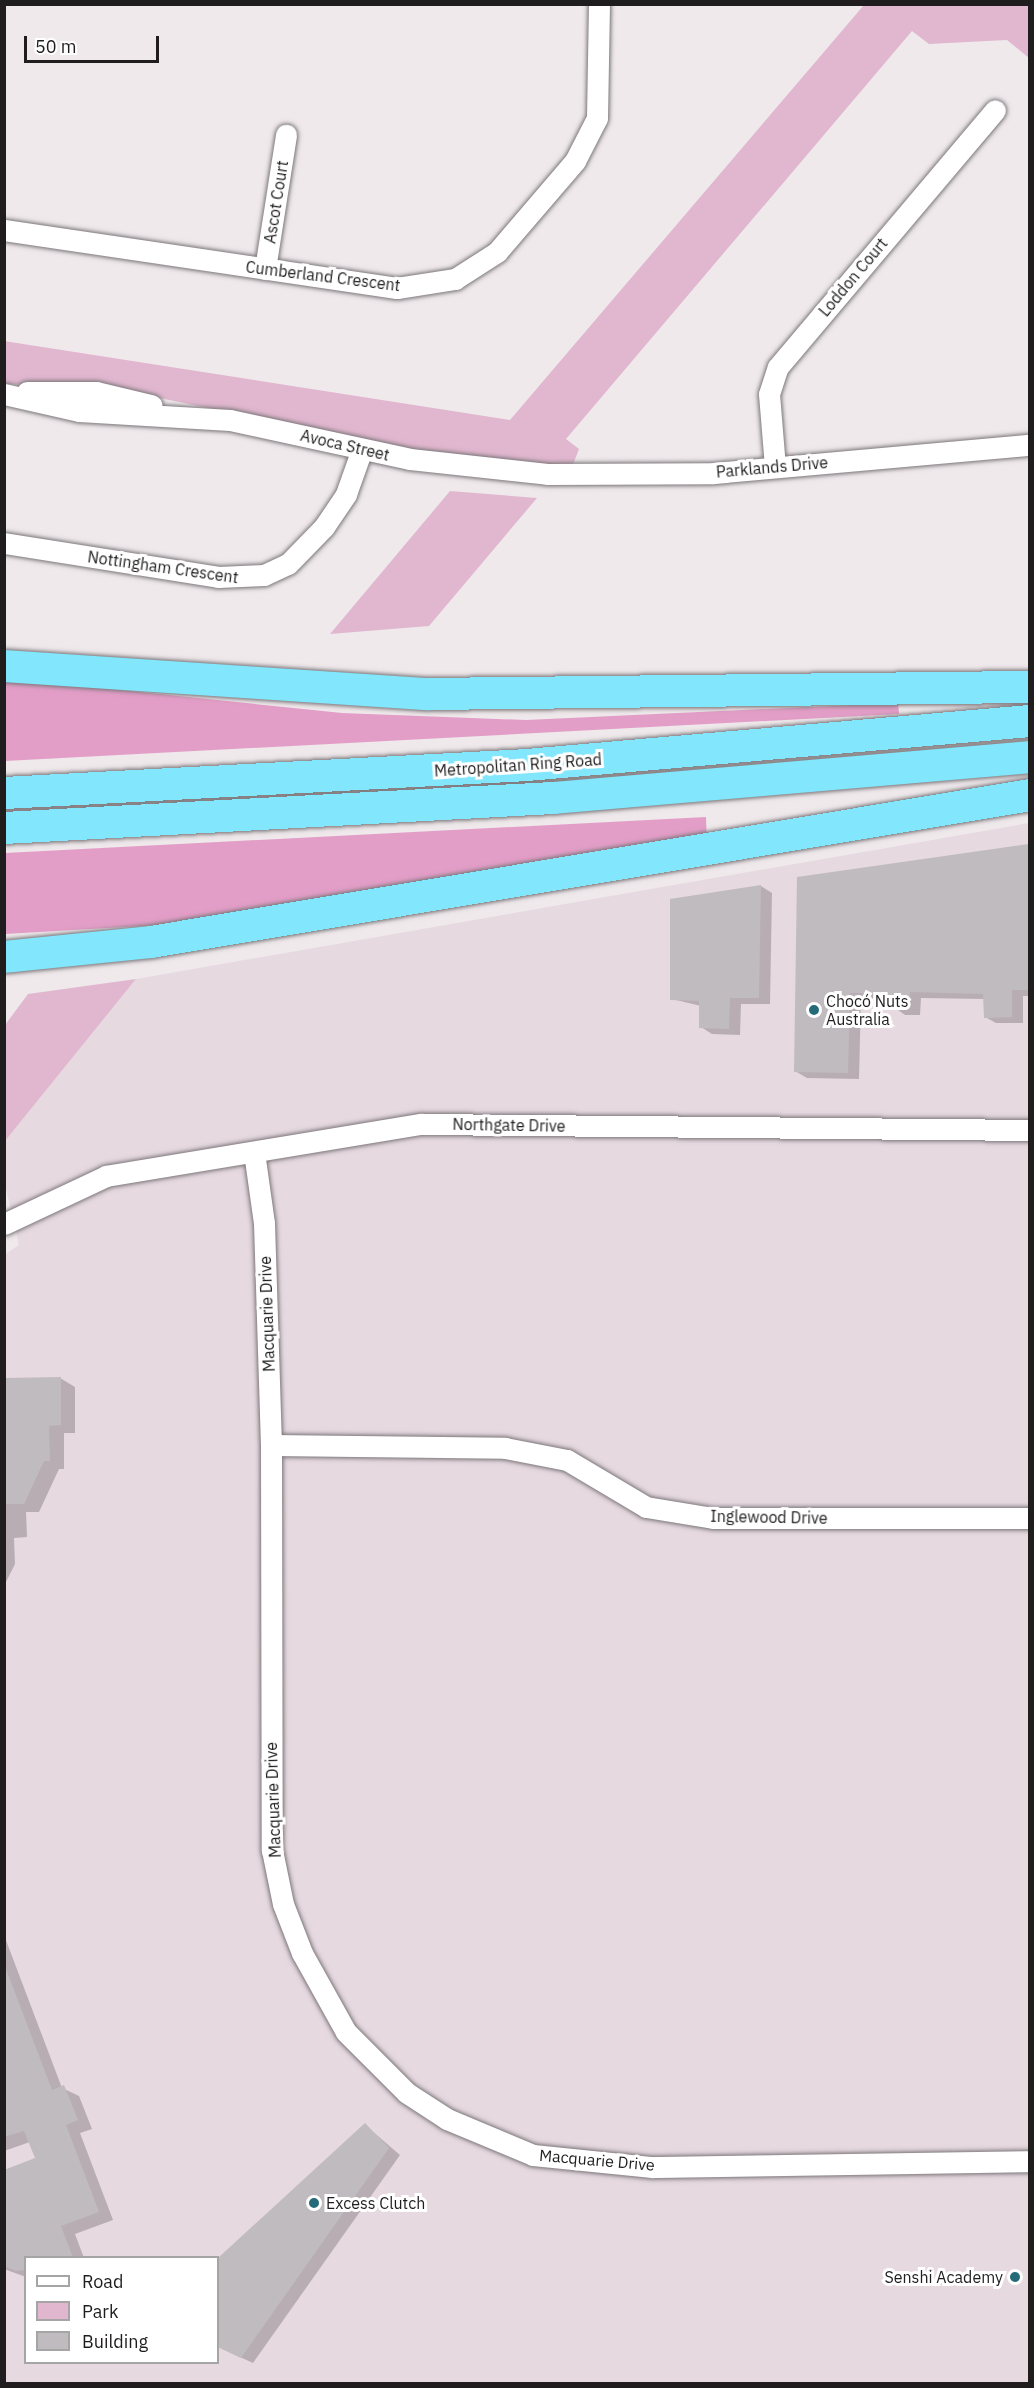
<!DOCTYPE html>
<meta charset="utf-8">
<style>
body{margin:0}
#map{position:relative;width:1034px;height:2388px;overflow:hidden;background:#efe9ec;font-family:"IBM Plex Sans",sans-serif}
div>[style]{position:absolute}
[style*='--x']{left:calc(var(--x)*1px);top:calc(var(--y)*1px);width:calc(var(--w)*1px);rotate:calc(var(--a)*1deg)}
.built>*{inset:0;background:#e6d9e0}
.green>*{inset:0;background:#e1b7cf}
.forest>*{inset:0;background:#e39ec7}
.shadow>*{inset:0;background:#0003}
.building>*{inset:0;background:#c0bbbe}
.roads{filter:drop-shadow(0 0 2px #7c777a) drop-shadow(0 0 2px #7c777a)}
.minor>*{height:21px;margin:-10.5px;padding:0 10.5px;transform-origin:10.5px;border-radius:10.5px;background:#fff}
.highway>*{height:32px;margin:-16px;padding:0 16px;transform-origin:16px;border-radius:16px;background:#82e6fd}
.dots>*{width:16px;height:16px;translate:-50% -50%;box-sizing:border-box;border:3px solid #fff;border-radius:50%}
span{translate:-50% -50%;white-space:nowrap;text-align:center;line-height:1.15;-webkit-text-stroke:6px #fff;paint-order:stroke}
.street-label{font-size:16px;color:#1f1d1e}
.poi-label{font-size:16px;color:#1f1d1e}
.left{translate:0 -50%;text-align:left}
.right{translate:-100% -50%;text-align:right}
.frame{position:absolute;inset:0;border:6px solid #1f1d1e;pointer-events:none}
.legend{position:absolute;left:24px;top:2256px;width:195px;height:108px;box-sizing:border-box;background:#fff;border:2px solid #a5a5a5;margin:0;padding:8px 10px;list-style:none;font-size:18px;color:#1f1d1e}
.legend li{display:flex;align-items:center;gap:12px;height:30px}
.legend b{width:30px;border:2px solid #a5a5a5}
.scale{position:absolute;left:24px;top:36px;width:135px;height:27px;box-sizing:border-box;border:3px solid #1f1d1e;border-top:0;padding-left:8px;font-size:18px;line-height:21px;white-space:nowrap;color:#1f1d1e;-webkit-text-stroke:4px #fff;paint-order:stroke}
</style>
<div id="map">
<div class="built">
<div style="clip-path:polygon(evenodd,1029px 823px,1029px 2383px,5px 2384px,4px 1255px,19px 1245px,5px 1184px,5px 1141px,136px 979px,1029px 823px,26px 2258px,218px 2258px,218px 2362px,26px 2362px,26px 2258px)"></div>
</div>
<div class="green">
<div style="clip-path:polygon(864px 5px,1029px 5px,1029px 58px,1007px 40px,929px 44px,912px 31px,566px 439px,579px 449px,572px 467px,435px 455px,107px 387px,5px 384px,4px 341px,510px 420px)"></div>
<div style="clip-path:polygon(450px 491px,537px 498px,429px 626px,330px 634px)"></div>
<div style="clip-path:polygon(136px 979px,5px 1141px,5px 1025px,28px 994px)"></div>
</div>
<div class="forest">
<div style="clip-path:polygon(4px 678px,342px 713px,526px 720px,898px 703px,899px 714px,5px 761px)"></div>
<div style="clip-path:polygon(706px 817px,707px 846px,159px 925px,5px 934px,5px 853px)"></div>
</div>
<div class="shadow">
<div style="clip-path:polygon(1030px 846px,1030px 996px,1023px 996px,1023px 1023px,996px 1023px,985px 1017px,985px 999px,921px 998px,920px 1015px,905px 1015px,883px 999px,861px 998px,859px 1079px,807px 1078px,795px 1071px,798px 878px)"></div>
<div style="clip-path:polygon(761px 886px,772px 893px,770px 1004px,741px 1004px,740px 1035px,712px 1034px,701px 1027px,701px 1006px,672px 999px)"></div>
<div style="clip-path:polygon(60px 1378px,75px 1387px,75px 1433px,64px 1433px,64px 1469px,59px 1469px,39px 1512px,26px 1512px,27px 1537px,14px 1538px,15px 1564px,4px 1586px,4px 1379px)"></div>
<div style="clip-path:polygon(4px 1935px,62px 2088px,79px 2096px,92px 2129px,80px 2133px,113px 2220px,75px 2234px,84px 2258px,26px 2258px,26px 2277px,4px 2269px,4px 2172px,37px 2159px,30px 2142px,4px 2151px)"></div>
<div style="clip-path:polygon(365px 2125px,400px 2155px,253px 2363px,218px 2347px,218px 2260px)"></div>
</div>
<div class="building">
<div style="clip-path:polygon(1029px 844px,1029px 990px,1012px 990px,1012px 1017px,984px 1018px,983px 994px,910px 992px,909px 1009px,893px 1010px,875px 993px,850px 993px,848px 1073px,794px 1072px,797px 877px)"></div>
<div style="clip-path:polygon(761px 885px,759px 998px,730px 998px,729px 1029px,699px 1028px,699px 1001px,670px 1000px,670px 899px)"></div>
<div style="clip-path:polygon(61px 1377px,61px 1425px,49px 1426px,50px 1461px,44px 1461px,24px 1504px,4px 1504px,4px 1378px)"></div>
<div style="clip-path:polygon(6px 1969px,52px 2090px,64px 2085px,78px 2120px,66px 2125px,99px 2212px,61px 2226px,73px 2258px,26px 2258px,26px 2270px,16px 2271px,4px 2266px,4px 2170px,35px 2158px,24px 2131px,4px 2137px)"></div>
<div style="clip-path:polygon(365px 2123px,389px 2148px,241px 2358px,218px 2347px,218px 2258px)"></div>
</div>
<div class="roads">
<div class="minor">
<div style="--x:4;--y:230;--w:397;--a:8.4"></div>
<div style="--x:397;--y:288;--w:59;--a:-8.8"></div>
<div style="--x:455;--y:279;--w:50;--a:-32.7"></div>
<div style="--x:497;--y:252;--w:120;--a:-49.4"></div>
<div style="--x:575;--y:161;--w:48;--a:-62.9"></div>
<div style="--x:597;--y:118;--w:114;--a:-89"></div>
<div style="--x:265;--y:269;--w:136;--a:-81.1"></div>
<div style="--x:27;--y:392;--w:69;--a:0"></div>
<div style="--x:96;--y:392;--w:57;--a:13.3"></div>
<div style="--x:4;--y:394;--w:77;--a:12.8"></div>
<div style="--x:79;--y:411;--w:151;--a:3.4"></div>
<div style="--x:230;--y:420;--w:184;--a:12.2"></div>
<div style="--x:410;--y:459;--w:138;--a:6.2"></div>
<div style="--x:547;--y:474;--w:167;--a:-0.3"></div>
<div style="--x:714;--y:473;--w:317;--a:-5.1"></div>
<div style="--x:775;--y:467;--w:73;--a:-94.7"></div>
<div style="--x:769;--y:394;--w:28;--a:-72"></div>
<div style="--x:778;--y:367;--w:336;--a:-49.8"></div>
<div style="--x:4;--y:543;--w:217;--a:9"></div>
<div style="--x:218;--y:577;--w:46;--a:-2.5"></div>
<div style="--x:264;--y:575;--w:26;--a:-25"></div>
<div style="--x:288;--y:564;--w:52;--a:-45.8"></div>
<div style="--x:324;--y:527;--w:40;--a:-56"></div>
<div style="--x:346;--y:494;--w:48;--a:-70.4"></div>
<div style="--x:254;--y:1152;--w:72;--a:82"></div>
<div style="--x:264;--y:1223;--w:222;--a:88.2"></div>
<div style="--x:271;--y:1445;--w:405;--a:89.9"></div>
<div style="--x:272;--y:1850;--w:55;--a:78.5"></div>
<div style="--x:283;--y:1904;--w:53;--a:68.8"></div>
<div style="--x:302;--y:1953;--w:90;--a:60.9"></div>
<div style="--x:346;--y:2032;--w:86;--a:45"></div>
<div style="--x:407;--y:2093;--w:48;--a:33"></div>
<div style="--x:447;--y:2119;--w:93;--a:22.7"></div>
<div style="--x:533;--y:2155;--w:120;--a:5.8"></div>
<div style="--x:652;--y:2167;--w:378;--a:-0.9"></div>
<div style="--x:4;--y:1224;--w:113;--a:-25.2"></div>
<div style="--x:106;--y:1176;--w:319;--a:-9.4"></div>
<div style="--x:421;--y:1124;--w:609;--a:0.56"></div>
<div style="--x:271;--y:1445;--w:234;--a:0.7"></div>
<div style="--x:505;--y:1448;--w:63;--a:11"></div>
<div style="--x:567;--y:1460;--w:92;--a:30.7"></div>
<div style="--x:646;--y:1507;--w:68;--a:9.3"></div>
<div style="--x:713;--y:1518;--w:317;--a:0"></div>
</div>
<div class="highway">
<div style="--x:4;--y:666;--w:424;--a:3.8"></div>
<div style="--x:427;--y:694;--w:603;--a:-0.67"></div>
<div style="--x:4;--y:793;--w:524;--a:-3.06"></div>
<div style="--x:527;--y:765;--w:505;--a:-5"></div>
<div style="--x:4;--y:828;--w:550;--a:-3.13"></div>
<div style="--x:553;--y:798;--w:479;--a:-4.9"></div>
<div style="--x:4;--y:957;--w:148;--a:-5.8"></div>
<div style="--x:151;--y:942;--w:891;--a:-9.49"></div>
</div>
</div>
<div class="dots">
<div style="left:814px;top:1010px;background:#246a79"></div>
<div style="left:314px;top:2203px;background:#246a79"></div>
<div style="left:1015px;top:2277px;background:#246a79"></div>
</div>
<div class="street-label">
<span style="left:276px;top:202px;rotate:-81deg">Ascot Court</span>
<span style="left:323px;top:276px;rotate:7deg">Cumberland Crescent</span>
<span style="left:853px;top:277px;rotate:-50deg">Loddon Court</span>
<span style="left:345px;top:445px;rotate:13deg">Avoca Street</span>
<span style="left:772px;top:467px;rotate:-5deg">Parklands Drive</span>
<span style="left:163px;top:567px;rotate:8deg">Nottingham Crescent</span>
<span style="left:518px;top:765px;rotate:-4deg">Metropolitan Ring Road</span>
<span style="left:509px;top:1125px;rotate:1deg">Northgate Drive</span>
<span style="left:267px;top:1314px;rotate:-92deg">Macquarie Drive</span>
<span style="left:769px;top:1517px;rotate:1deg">Inglewood Drive</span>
<span style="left:273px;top:1800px;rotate:-92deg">Macquarie Drive</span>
<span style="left:597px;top:2160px;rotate:5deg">Macquarie Drive</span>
</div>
<div class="poi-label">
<span class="left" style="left:826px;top:1010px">Chocó Nuts<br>Australia</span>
<span class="left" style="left:326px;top:2203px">Excess Clutch</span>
<span class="right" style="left:1003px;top:2277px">Senshi Academy</span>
</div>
<div class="frame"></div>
<ul class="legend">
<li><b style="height:8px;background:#fff"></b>Road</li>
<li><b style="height:16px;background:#e1b7cf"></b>Park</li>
<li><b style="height:16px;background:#c0bbbe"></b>Building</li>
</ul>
<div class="scale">50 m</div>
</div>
